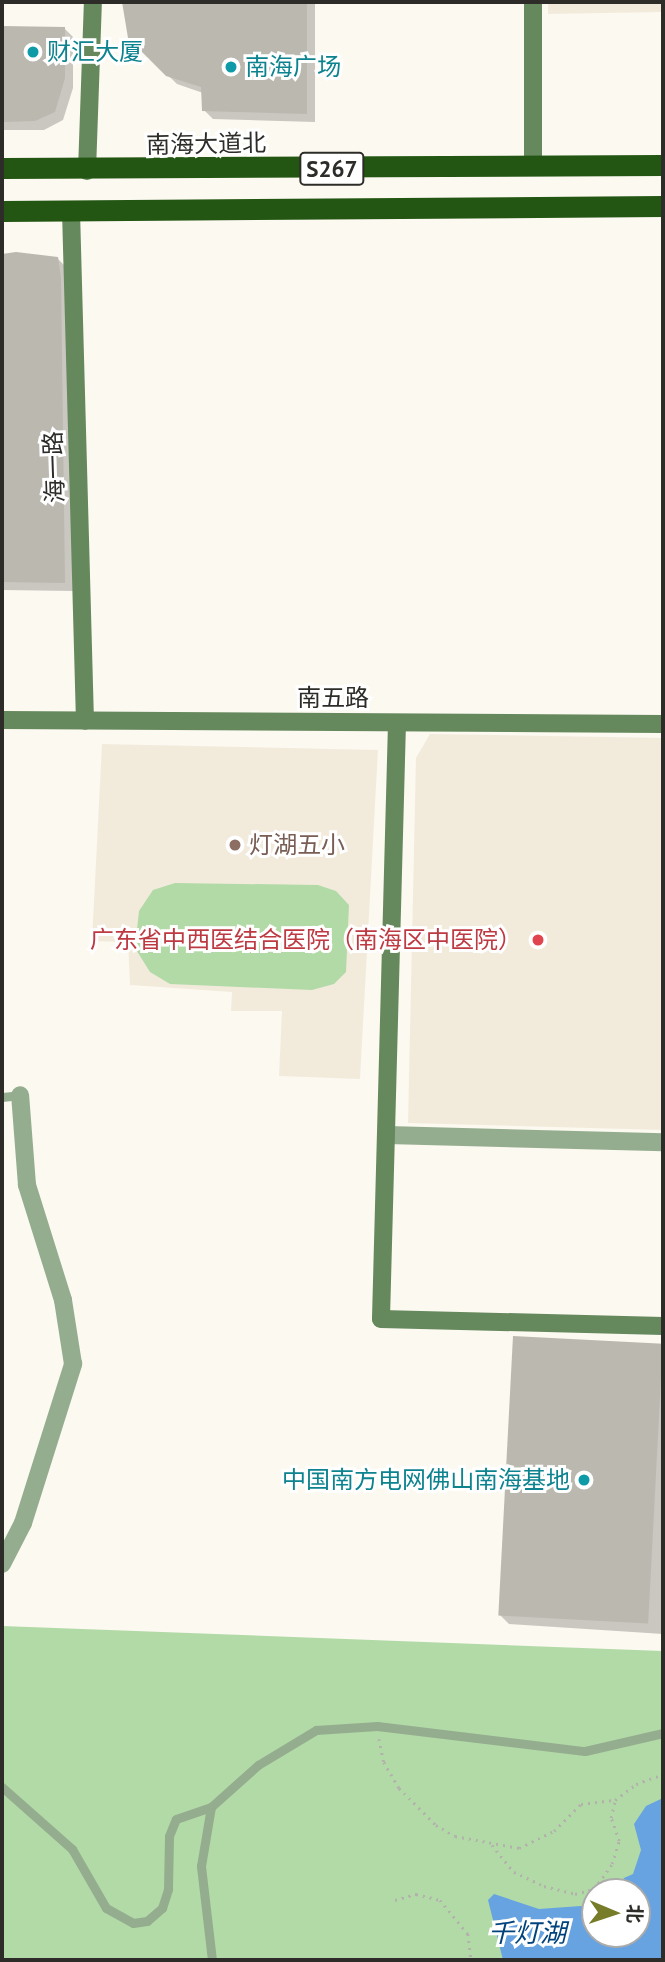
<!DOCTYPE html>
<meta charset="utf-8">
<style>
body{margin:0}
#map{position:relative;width:665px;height:1962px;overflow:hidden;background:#fcf9f1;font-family:"PT Sans","Noto Sans SC",sans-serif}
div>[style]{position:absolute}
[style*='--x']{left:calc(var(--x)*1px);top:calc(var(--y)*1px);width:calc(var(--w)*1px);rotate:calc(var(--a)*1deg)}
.built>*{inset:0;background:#f2ebdc}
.green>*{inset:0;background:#b2daa7}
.water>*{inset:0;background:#67a2e1}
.shadow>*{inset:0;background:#0003}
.building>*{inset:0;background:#bbb8b0;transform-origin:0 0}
.path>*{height:2.5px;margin-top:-1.25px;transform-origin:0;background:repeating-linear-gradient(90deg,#b3b1ab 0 2px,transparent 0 7px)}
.lane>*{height:9px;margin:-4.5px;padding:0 4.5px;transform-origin:4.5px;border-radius:4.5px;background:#95ad8f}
.street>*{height:18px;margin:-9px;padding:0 9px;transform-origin:9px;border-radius:9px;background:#95ad8f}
.secondary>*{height:18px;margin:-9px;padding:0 9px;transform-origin:9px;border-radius:9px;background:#65885c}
.highway>*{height:21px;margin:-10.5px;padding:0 10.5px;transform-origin:10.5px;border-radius:10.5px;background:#225612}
.dots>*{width:19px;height:19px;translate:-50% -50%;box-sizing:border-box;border:4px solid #fff;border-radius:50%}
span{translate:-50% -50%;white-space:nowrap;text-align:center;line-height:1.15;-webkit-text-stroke:6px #fff;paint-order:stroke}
.shield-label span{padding:2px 5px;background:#fff;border:2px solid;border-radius:5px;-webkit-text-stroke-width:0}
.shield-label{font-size:23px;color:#2d2c29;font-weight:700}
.culture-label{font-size:24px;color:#0d838f}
.left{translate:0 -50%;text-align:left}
.right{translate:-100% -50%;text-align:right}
.street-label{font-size:24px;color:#2d2c29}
.education-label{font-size:24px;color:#785e54}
.health-label{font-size:24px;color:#be3a42}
.water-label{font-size:26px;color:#00437c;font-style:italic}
.frame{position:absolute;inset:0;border:4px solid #2d2c29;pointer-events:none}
.north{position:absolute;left:581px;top:1878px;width:70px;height:70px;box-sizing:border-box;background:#fff;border:2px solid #ababa9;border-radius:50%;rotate:92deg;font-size:19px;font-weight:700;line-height:28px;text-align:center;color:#2d2c29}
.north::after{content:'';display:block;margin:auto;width:24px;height:32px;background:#767c27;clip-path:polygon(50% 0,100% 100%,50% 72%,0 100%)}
</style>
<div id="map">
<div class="built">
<div style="clip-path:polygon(548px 2px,663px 2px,663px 12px,548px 14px)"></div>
<div style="clip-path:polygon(430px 734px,663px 738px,663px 1130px,408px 1123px,416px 758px)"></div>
<div style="clip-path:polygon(102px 744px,378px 750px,360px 1079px,279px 1076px,282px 1011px,231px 1011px,232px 992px,130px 985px,128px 942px,92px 941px)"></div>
</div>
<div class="green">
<div style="clip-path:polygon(175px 883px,318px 885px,336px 891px,349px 905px,346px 972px,334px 984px,312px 990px,170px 984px,150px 972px,135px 948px,139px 911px,153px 890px)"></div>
<div style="clip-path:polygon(evenodd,2px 1626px,663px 1651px,663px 1960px,2px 1960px,2px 1626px,595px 1892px,637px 1892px,637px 1934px,595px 1934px,595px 1892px)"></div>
</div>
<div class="water">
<div style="clip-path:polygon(663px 1798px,663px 1960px,503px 1960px,488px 1900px,494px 1894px,539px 1909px,595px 1905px,595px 1934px,637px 1934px,637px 1892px,615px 1892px,624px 1878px,633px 1874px,641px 1850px,634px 1824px,646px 1806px)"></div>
</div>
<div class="shadow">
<div style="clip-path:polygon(123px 2px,315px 2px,315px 122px,213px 119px,204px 110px,203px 93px,177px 84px,129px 37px)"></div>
<div style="clip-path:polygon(2px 28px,64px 28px,73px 37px,73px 88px,63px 120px,44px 130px,2px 130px)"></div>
<div style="clip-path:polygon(16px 254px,57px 258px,66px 267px,73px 591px,2px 590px,2px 255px)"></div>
<div style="clip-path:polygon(515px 1338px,663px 1346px,663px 1634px,509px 1624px,500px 1615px)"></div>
</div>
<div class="building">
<div style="clip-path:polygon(122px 2px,307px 2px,307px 114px,202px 111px,201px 87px,166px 76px,128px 38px)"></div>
<div style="clip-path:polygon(2px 26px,65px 27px,65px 78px,55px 112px,35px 121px,2px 122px)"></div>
<div style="clip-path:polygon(16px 252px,58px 257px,61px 278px,65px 583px,2px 582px,2px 254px)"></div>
<div style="left:513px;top:1336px;width:150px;height:280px;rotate:3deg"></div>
</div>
<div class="path">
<div style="--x:379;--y:1739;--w:24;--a:78"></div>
<div style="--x:384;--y:1762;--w:30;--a:60"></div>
<div style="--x:399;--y:1788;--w:52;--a:45"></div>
<div style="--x:436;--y:1825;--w:22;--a:30"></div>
<div style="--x:455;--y:1836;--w:65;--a:10.6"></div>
<div style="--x:519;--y:1848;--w:39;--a:-26"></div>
<div style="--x:554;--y:1831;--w:38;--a:-45"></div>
<div style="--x:581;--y:1804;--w:34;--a:-7"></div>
<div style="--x:492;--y:1845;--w:35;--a:51"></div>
<div style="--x:514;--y:1872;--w:33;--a:25"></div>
<div style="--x:544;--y:1886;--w:32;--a:14"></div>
<div style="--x:575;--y:1894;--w:20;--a:-15"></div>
<div style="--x:594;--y:1889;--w:31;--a:-54"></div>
<div style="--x:612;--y:1864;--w:24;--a:-73"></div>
<div style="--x:619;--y:1841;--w:24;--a:-109"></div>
<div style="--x:611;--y:1818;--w:18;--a:-77"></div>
<div style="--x:615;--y:1800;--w:26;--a:-37"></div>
<div style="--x:636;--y:1784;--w:29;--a:-20"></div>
<div style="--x:395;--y:1900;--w:22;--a:-16"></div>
<div style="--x:416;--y:1894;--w:25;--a:14"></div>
<div style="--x:440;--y:1900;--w:44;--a:50.5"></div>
<div style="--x:468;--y:1934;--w:26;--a:83"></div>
</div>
<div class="lane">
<div style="--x:2;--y:1097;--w:18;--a:-6"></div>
<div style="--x:2;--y:1787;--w:94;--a:41.5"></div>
<div style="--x:72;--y:1849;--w:68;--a:60"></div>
<div style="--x:106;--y:1908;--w:31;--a:29"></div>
<div style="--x:133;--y:1923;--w:14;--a:-8"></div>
<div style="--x:147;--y:1921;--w:20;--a:-41"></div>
<div style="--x:162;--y:1908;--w:20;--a:-72"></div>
<div style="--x:168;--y:1889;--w:53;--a:-88.9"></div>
<div style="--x:169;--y:1836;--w:18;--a:-68"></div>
<div style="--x:176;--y:1819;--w:37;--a:-19"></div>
<div style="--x:212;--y:1960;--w:95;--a:-96.7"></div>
<div style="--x:201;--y:1866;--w:60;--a:-80.4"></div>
<div style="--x:211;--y:1807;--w:63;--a:-41.8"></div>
<div style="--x:258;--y:1765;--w:68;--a:-31.1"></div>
<div style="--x:316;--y:1730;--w:61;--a:-3.8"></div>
<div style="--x:377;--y:1726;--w:209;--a:6.9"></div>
<div style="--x:585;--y:1751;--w:80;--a:-13"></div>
</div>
<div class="street">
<div style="--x:387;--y:1135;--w:276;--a:1.5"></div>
<div style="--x:2;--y:1564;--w:46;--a:-62.9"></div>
<div style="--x:23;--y:1523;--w:167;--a:-72.5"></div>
<div style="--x:73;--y:1364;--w:65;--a:-98.9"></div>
<div style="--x:63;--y:1300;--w:121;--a:-107.4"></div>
<div style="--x:27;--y:1185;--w:90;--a:-94.4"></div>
</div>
<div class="secondary">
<div style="--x:533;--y:167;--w:165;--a:-90"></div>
<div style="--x:87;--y:171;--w:169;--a:-88"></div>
<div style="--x:71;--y:211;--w:510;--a:88.43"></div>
<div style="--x:2;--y:720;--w:661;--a:0.35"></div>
<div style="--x:397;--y:723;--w:596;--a:91.54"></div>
<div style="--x:381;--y:1319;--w:282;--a:1.4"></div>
</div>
<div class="highway">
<div style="--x:2;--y:168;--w:661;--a:-0.26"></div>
<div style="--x:2;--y:211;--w:661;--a:-0.43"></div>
</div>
<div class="dots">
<div style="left:33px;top:52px;background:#0f9aa8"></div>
<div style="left:231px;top:67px;background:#0f9aa8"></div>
<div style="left:235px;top:845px;background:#8d6e63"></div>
<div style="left:538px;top:940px;background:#e0444e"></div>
<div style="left:584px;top:1480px;background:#0f9aa8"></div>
</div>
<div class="shield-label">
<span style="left:332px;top:169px">S267</span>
</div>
<div class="culture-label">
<span class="left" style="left:47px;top:52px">财汇大厦</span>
<span class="left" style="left:245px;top:67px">南海广场</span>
<span class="right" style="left:570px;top:1480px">中国南方电网佛山南海基地</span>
</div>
<div class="street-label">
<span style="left:206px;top:144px;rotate:-1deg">南海大道北</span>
<span style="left:54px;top:467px;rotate:-92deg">海一路</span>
<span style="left:333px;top:698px">南五路</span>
</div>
<div class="education-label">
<span class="left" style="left:249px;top:845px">灯湖五小</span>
</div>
<div class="health-label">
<span class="right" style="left:522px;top:940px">广东省中西医结合医院（南海区中医院）</span>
</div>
<div class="water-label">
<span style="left:527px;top:1933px">千灯湖</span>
</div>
<div class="frame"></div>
<div class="north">北</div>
</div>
